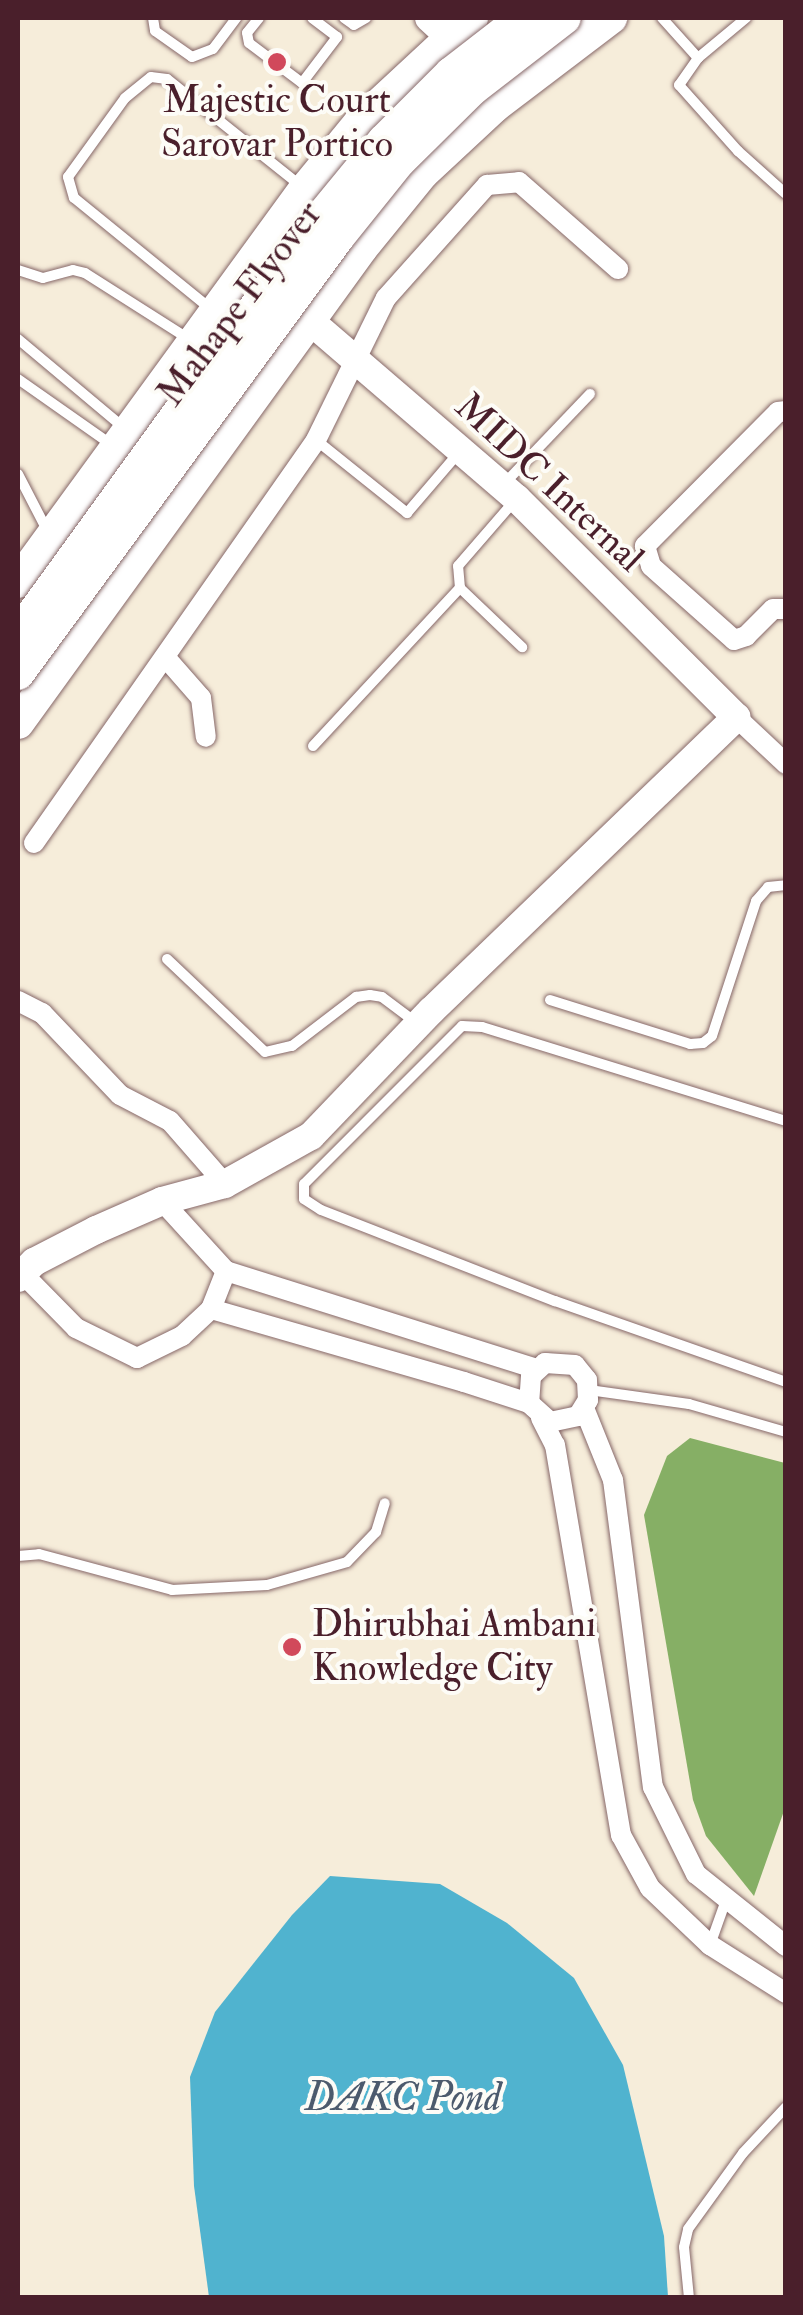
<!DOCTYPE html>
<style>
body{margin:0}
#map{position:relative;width:803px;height:2315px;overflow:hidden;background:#f6edda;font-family:"IM FELL Double Pica",serif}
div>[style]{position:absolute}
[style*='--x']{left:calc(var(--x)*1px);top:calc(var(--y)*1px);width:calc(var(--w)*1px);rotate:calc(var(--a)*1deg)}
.forest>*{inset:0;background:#86af65}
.water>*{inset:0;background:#50b3cf}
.roads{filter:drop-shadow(0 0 2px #866768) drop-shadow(0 0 2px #866768)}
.lane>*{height:10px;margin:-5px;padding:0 5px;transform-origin:5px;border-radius:5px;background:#fff}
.street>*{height:20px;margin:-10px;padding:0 10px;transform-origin:10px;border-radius:10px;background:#fff}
.secondary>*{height:28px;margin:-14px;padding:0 14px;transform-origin:14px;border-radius:14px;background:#fff}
.primary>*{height:32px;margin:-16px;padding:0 16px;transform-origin:16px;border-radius:16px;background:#fff}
.bridges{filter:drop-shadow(0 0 2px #866768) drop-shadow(0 0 2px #866768)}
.primary-bridge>*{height:32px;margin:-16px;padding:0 16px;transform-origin:16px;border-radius:16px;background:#fff}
.dots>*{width:28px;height:28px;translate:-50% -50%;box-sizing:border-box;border:5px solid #fdfcf7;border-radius:50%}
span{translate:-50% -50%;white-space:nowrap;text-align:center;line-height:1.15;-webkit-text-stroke:8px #fdfcf7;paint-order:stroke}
.poi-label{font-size:38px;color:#4a1f2b}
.left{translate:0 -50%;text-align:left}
.street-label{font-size:38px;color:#4a1f2b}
.water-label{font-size:40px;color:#4c5a6d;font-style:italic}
.frame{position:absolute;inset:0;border:20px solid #4a1f2b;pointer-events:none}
</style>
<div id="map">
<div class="forest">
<div style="clip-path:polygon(690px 1438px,785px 1463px,785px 1808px,754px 1896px,706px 1836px,693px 1800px,644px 1515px,667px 1456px)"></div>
</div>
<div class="water">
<div style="clip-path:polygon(330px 1876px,440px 1884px,507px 1923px,574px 1978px,623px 2065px,664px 2236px,668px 2297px,209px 2297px,194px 2186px,190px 2077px,215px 2012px,292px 1915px)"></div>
</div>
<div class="roads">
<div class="lane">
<div style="--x:153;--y:18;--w:13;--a:81"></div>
<div style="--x:155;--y:31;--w:45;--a:35.1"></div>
<div style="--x:192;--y:57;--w:22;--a:-21"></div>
<div style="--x:213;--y:49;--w:39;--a:-53"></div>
<div style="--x:259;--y:18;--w:19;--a:129"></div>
<div style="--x:247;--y:33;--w:10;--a:79"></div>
<div style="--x:249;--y:43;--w:66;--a:37"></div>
<div style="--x:302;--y:83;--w:58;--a:-52.7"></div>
<div style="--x:337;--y:37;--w:31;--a:-143"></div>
<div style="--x:344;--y:18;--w:12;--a:35"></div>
<div style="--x:354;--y:25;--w:14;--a:-30"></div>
<div style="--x:662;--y:18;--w:54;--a:48"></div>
<div style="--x:746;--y:18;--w:62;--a:140.2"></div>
<div style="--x:698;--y:58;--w:33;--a:125"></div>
<div style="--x:679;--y:85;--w:89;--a:48.2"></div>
<div style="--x:738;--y:151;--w:64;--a:41.9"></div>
<div style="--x:18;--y:270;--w:26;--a:18"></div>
<div style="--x:43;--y:278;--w:31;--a:-15"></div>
<div style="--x:73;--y:270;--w:12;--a:14"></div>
<div style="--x:85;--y:273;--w:123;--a:32.4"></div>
<div style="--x:212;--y:310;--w:178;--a:-140.9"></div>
<div style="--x:74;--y:198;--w:22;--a:-106"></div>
<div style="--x:68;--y:177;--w:97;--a:-54.2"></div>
<div style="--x:125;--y:98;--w:33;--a:-39"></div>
<div style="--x:151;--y:77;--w:16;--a:7"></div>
<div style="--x:167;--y:79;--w:170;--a:38.6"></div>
<div style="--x:18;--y:339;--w:138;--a:40"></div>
<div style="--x:18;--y:379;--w:115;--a:35.1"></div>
<div style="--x:316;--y:440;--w:117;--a:38.7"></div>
<div style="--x:407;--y:513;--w:83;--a:-49.4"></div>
<div style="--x:18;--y:474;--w:65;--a:62.7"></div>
<div style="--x:503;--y:485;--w:126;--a:-46.3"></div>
<div style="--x:460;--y:588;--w:86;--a:43.6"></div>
<div style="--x:313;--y:746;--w:216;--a:-47.1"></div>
<div style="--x:460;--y:588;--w:22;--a:-95"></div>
<div style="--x:458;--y:566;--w:89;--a:-49.1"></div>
<div style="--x:167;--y:959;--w:135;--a:43.5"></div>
<div style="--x:265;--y:1052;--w:28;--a:-13"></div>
<div style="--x:292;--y:1046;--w:81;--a:-37.4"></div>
<div style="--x:356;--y:997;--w:14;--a:-8"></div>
<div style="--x:370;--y:995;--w:12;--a:9"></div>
<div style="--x:382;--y:997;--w:45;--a:36.9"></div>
<div style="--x:550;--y:1000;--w:147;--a:17.4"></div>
<div style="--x:690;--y:1044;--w:13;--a:-4"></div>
<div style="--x:703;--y:1043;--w:11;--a:-38"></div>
<div style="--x:712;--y:1036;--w:142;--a:-71.9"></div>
<div style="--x:756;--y:901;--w:18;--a:-49"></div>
<div style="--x:768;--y:887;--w:18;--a:-6"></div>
<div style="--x:786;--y:1121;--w:318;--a:-162.8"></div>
<div style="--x:482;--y:1027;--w:20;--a:-177"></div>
<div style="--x:462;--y:1026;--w:223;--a:135"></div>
<div style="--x:304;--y:1184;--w:15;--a:90"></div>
<div style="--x:304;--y:1199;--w:20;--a:33"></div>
<div style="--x:321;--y:1210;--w:251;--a:21.3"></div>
<div style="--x:555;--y:1301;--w:245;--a:19.3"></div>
<div style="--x:589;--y:1390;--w:101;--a:8"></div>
<div style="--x:689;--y:1404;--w:101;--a:16.1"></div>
<div style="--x:18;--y:1556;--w:21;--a:-5"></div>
<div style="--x:39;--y:1554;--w:138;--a:15.1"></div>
<div style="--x:172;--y:1590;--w:95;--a:-3"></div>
<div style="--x:267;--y:1585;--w:83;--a:-16"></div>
<div style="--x:347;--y:1562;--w:42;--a:-46"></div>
<div style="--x:376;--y:1532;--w:30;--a:-73"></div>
<div style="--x:710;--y:1945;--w:48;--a:-70.4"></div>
<div style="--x:689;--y:2298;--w:51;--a:-95.6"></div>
<div style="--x:684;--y:2247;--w:18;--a:-77"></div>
<div style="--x:688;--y:2229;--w:94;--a:-54.1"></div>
<div style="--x:743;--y:2153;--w:63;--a:-46.9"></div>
</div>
<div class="street">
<div style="--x:786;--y:411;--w:8;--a:173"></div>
<div style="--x:778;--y:412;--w:189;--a:134.8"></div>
<div style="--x:645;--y:546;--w:21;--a:73"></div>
<div style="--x:651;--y:566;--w:111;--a:41.7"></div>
<div style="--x:734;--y:640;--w:13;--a:-18"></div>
<div style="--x:746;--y:636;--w:38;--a:-45"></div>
<div style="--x:773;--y:609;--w:13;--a:0"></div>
<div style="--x:166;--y:658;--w:53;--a:48.8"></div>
<div style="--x:201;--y:698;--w:39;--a:83"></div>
<div style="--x:736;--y:717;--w:69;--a:43.2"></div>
<div style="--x:34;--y:843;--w:492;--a:-55"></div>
<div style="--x:316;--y:440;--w:158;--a:-63.8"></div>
<div style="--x:386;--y:298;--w:152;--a:-48.2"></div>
<div style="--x:487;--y:185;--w:32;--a:-5"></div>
<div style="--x:519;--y:182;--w:132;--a:41.3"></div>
<div style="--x:18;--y:1001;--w:27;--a:27"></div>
<div style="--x:42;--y:1013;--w:113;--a:46.4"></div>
<div style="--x:120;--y:1095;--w:56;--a:27.5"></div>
<div style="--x:170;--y:1121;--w:84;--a:48.9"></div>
<div style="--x:162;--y:1201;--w:95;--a:47.6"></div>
<div style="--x:226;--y:1271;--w:326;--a:17.5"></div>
<div style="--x:23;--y:1274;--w:76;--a:45.5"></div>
<div style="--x:76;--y:1328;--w:68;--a:26.2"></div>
<div style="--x:137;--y:1358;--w:50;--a:-26.1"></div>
<div style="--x:182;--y:1336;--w:40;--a:-43"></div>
<div style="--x:211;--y:1309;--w:263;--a:16.1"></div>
<div style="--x:464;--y:1382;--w:68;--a:17.9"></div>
<div style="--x:529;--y:1403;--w:28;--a:42"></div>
<div style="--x:550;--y:1422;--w:29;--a:-12"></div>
<div style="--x:578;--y:1416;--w:19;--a:-58"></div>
<div style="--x:588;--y:1400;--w:20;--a:-93"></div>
<div style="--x:587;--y:1380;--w:19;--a:-129"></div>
<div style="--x:575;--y:1365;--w:30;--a:-176"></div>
<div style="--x:545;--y:1363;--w:19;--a:137"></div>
<div style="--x:531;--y:1376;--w:27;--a:94"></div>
<div style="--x:211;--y:1309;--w:41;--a:-68.5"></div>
<div style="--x:584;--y:1408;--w:78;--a:68.1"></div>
<div style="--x:613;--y:1480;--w:310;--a:82.6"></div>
<div style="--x:653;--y:1787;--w:97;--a:63.7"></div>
<div style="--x:696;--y:1874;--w:115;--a:38.7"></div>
<div style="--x:541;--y:1418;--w:30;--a:63"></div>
<div style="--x:555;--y:1445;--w:396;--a:80.4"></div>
<div style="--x:621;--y:1835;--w:60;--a:61.3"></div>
<div style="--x:650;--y:1888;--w:83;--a:43.5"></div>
<div style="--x:710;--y:1945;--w:90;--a:32.3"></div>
</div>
<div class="secondary">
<div style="--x:429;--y:18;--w:49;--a:42.5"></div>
<div style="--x:18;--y:1278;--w:23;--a:-45"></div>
<div style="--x:34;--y:1262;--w:70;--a:-27.3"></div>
<div style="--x:96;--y:1230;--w:72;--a:-23.7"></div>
<div style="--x:162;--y:1201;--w:65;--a:-15.1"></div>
<div style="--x:225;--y:1184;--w:98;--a:-29.2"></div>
<div style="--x:311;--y:1136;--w:173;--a:-46.2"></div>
<div style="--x:431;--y:1011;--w:424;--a:-43.9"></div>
<div style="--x:736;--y:717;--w:310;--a:-135.1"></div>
<div style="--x:516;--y:498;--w:291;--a:-139.3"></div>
</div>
<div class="primary">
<div style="--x:18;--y:582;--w:487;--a:-53.9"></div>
<div style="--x:305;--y:189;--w:87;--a:-50.6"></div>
<div style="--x:360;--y:122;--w:153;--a:-42.9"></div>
<div style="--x:18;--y:723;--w:586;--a:-54.09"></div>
<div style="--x:362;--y:248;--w:97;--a:-50.9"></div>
<div style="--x:423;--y:173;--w:98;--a:-42.9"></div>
<div style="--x:495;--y:106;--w:146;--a:-37.2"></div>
</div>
</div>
<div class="bridges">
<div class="primary-bridge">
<div style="--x:18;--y:634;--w:513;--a:-54.05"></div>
<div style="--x:319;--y:219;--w:102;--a:-50.6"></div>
<div style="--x:384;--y:140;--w:95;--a:-45"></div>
<div style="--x:451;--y:73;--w:90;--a:-37.8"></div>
<div style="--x:18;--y:674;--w:541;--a:-53.72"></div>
<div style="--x:338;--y:238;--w:99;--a:-51.2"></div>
<div style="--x:400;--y:161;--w:103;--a:-44.6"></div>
<div style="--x:473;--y:89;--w:116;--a:-37.7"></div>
</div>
</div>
<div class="dots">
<div style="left:277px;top:62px;background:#d1495b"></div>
<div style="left:292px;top:1647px;background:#d1495b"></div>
</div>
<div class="poi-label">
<span style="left:277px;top:123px">Majestic Court<br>Sarovar Portico</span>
<span class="left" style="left:312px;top:1647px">Dhirubhai Ambani<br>Knowledge City</span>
</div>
<div class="street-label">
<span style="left:240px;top:304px;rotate:-53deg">Mahape Flyover</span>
<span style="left:549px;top:483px;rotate:43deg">MIDC Internal</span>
</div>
<div class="water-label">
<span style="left:403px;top:2098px">DAKC Pond</span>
</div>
<div class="frame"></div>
</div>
